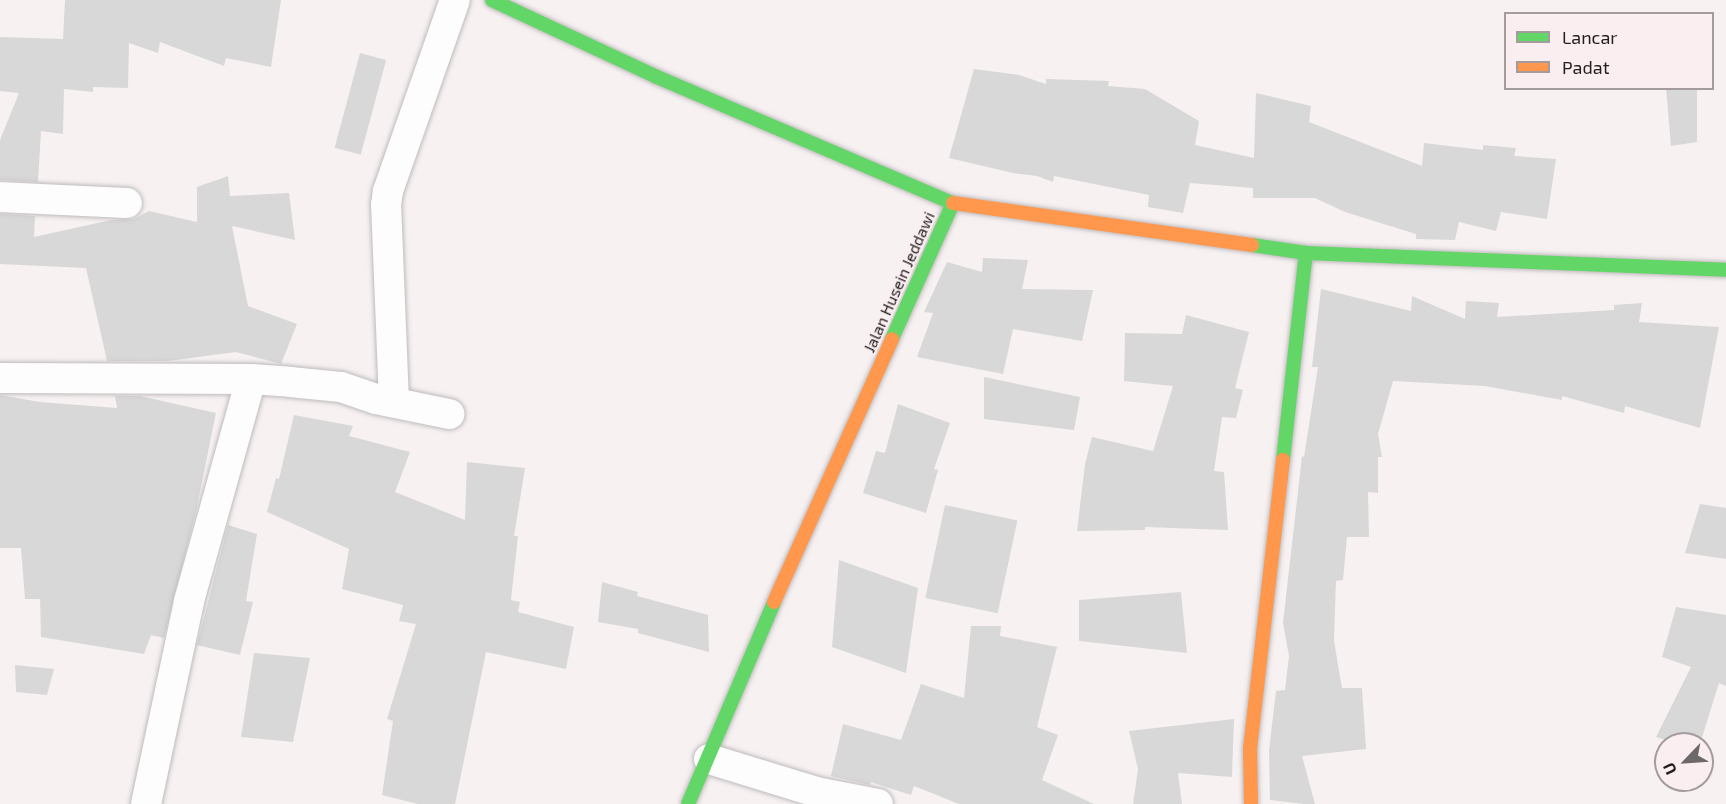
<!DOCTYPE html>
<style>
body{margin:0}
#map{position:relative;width:1726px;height:804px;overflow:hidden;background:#f7f1f2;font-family:"Exo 2",sans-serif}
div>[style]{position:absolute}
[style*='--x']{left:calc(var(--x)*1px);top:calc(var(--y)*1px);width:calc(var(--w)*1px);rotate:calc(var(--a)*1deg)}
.building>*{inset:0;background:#d8d8d9;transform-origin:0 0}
.roads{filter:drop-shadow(0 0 2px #bfbbbc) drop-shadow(0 0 2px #bfbbbc)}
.street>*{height:30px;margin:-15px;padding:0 15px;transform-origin:15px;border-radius:15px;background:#fefdfd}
.fast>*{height:14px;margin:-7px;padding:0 7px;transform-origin:7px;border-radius:7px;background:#63d668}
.slow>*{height:14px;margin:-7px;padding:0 7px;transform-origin:7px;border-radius:7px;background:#ff974d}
span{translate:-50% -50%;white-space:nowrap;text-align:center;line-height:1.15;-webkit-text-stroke:4.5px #faeef0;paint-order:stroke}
.street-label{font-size:16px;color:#231f20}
.legend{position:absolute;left:1504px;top:12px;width:210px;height:78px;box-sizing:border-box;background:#faeef0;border:2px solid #a49b9d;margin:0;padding:8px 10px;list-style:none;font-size:18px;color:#231f20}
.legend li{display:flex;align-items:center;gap:12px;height:30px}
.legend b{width:30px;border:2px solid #a49b9d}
.north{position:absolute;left:1654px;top:732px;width:60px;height:60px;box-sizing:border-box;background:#faeef0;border:2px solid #a49b9d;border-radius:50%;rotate:245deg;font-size:16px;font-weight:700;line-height:24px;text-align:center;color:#231f20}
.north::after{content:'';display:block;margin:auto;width:21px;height:27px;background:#6d686a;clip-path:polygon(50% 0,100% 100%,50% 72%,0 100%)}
</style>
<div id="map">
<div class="building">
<div style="clip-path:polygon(65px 0,281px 0,271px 67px,226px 58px,224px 66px,160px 42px,158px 53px,129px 43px,128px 88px,93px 87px,93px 92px,64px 89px,63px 134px,41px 131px,38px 182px,0 180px,0 140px,19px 93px,0 91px,0 37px,63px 39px)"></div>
<div style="left:360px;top:53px;width:27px;height:98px;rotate:15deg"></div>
<div style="clip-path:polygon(974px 69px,1019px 75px,1046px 84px,1046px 79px,1109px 81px,1108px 86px,1145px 89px,1199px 121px,1195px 145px,1254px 158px,1256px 93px,1311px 106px,1309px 122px,1422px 166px,1424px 143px,1483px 150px,1483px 145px,1516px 148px,1514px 156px,1556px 159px,1547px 219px,1501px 212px,1496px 231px,1459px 222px,1455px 240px,1416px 239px,1416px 234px,1345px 212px,1315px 198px,1253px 198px,1253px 188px,1190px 183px,1183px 213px,1148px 207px,1149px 195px,1054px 176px,1053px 182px,1037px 176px,1013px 173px,949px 158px)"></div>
<div style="clip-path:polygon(1666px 88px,1697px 88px,1697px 142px,1671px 146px)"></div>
<div style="clip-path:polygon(228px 176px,230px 196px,289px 193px,295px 240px,232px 226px,248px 306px,297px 324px,281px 364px,236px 352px,168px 361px,107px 361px,86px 268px,0 264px,0 214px,35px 216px,34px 237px,111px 220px,134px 219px,149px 211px,197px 222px,197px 187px)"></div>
<div style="clip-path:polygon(983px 258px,1028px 260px,1022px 289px,1093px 290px,1082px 341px,1013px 329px,1003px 374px,917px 357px,933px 313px,924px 312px,947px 262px,982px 272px)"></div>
<div style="clip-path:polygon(1321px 289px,1411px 311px,1412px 296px,1465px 319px,1466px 301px,1499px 303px,1497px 317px,1614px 310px,1614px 305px,1642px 303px,1639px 322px,1719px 327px,1700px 428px,1625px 406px,1624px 413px,1562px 396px,1562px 400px,1485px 386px,1393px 381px,1378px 434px,1382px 457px,1378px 457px,1378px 493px,1368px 492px,1369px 537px,1347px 537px,1343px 580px,1336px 581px,1334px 640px,1337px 659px,1342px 688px,1362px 688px,1366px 749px,1302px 756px,1315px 804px,1304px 804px,1270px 800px,1269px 750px,1276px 691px,1285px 690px,1289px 656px,1283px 623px,1302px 456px,1304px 457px,1318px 367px,1312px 367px)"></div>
<div style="clip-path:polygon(1186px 315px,1249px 332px,1235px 388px,1243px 390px,1236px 418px,1222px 417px,1214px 471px,1224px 472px,1228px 530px,1145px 527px,1145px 530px,1077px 531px,1085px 464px,1092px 437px,1153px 451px,1173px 386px,1124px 381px,1125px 333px,1182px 334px)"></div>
<div style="clip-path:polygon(984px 377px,1080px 397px,1074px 430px,984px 419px)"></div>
<div style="clip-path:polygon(0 395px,40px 402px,117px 408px,115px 396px,140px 396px,216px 413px,196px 511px,164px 638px,151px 635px,144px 654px,41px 637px,40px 599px,25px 599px,21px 548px,0 548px)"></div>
<div style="clip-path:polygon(898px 404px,950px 423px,934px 469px,938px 470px,926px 513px,863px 493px,876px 451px,885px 453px)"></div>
<div style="clip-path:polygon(294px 415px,353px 426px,349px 436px,410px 452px,395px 492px,465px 520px,467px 462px,525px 468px,514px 536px,518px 536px,511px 600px,520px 602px,518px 612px,574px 627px,566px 669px,486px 652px,455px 804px,418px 804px,382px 795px,393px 721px,387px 719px,416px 624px,399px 621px,403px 605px,342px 589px,349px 549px,267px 512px,276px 478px,279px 479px)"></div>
<div style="clip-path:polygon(1700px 504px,1726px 508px,1726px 559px,1685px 553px)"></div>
<div style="left:945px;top:505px;width:74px;height:95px;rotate:12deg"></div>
<div style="clip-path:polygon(228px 525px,257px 534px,246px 601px,253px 602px,240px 655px,197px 645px)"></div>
<div style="clip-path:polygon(839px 560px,918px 588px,906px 673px,832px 647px)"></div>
<div style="clip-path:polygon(602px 582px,638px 592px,637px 596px,708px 615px,709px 652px,638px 633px,638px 629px,598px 622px)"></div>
<div style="clip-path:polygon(1181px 592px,1187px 653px,1079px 641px,1079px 600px)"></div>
<div style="clip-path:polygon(1676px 607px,1726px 615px,1726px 686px,1719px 683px,1700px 744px,1677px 744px,1656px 737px,1691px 667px,1662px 657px)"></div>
<div style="clip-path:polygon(971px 626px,1001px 626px,1000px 636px,1057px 647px,1037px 727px,1058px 735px,1042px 780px,1094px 804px,959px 804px,914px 786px,911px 795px,871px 782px,870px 785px,831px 776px,843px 724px,901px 740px,921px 684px,964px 698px)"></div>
<div style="clip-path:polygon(254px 653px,310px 658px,293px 742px,241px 737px)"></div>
<div style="clip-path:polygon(15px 665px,54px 669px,47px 695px,16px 692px)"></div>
<div style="clip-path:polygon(1234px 719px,1232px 777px,1178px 773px,1182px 804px,1133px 804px,1138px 769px,1129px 731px)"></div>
</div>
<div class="roads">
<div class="street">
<div style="--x:0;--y:197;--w:127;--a:2.7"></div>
<div style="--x:0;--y:378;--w:251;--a:0.2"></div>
<div style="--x:251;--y:379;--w:39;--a:4"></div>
<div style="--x:290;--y:382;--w:51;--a:5.6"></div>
<div style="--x:341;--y:387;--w:37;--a:19"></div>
<div style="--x:376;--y:399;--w:75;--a:11.6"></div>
<div style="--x:394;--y:402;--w:197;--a:-92.3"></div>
<div style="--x:386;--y:205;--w:14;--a:-82"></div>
<div style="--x:388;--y:191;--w:202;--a:-70.7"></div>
<div style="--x:709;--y:759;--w:112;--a:17.1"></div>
<div style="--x:816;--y:792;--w:63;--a:11"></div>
<div style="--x:146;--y:804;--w:208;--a:-78"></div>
<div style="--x:189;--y:601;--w:230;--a:-74.4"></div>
</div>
<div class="fast">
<div style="--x:492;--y:0;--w:182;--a:25"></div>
<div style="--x:657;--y:77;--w:322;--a:23.1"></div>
<div style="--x:953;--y:203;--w:149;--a:114.2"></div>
<div style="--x:1252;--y:245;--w:55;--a:8.4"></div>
<div style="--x:1306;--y:253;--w:420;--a:2.3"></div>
<div style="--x:1283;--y:460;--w:208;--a:-83.7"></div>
<div style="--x:688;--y:804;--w:220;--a:-66.9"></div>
</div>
<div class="slow">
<div style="--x:953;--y:203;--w:302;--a:8"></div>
<div style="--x:774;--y:602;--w:288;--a:-65.8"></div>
<div style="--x:1251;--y:804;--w:55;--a:-91"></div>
<div style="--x:1250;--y:749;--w:291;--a:-83.5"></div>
</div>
</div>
<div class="street-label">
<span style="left:899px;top:282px;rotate:-66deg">Jalan Husein Jeddawi</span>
</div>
<ul class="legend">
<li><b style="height:8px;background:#63d668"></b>Lancar</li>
<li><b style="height:8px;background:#ff974d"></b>Padat</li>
</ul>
<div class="north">U</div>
</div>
